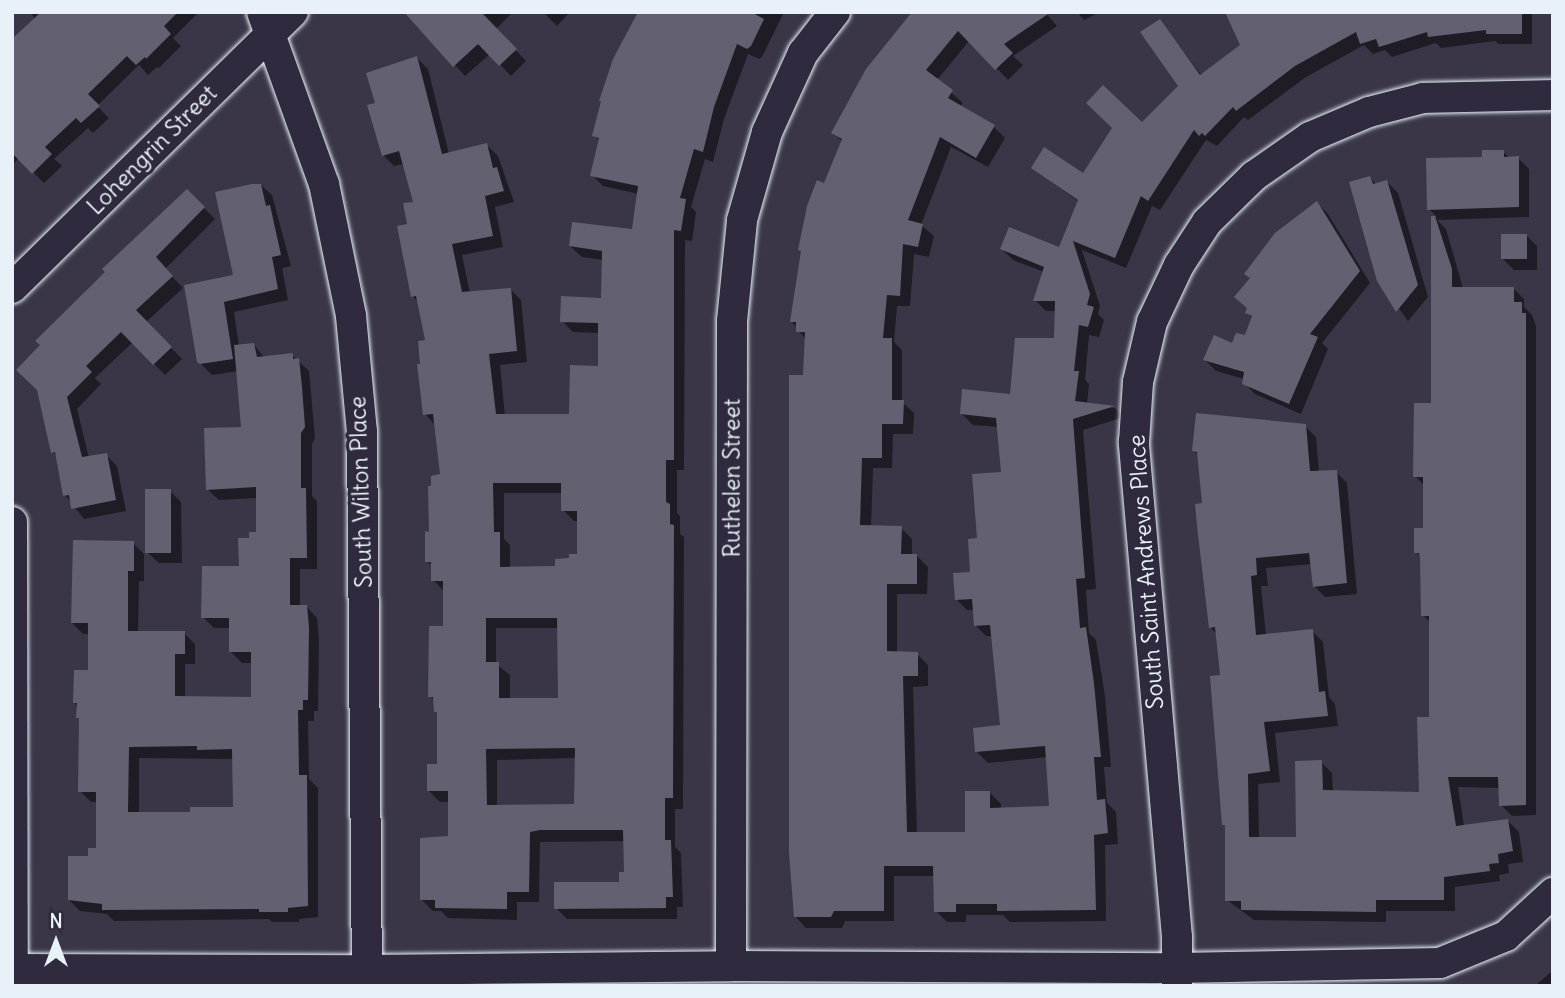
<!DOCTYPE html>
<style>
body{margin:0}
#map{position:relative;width:1565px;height:998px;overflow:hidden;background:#3a3648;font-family:Delius,sans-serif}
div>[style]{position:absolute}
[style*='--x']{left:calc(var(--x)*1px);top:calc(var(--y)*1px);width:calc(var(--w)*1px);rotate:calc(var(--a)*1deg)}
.shadow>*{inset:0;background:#0007}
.building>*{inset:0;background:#636171;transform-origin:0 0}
.roads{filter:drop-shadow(0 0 2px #e8f1f8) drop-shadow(0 0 2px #e8f1f8)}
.street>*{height:30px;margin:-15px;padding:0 15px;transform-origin:15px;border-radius:15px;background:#2f2a3d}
span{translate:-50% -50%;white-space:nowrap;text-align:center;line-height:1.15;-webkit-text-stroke:7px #2f2a3d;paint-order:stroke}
.street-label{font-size:23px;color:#e8f1f8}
.frame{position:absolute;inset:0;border:14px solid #e8f1f8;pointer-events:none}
.north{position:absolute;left:21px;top:907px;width:70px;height:70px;-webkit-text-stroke:5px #2f2a3d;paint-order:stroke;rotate:0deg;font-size:19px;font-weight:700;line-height:28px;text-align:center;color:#e8f1f8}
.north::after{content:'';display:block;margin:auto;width:24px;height:32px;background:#e8f1f8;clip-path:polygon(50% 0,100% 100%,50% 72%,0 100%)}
</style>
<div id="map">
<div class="shadow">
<div style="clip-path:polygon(30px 12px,199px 12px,173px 38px,181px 46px,159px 68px,157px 67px,148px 75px,139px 65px,97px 106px,109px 118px,93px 133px,88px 128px,54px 159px,62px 166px,44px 183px,19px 158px,12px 165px,12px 41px,36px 20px)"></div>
<div style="clip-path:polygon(406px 12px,513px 12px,496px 29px,526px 61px,511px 76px,490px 54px,465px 76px)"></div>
<div style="clip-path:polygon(543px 12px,570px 12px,557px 26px)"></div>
<div style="clip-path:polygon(evenodd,671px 12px,784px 12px,762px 57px,759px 59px,748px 54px,724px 119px,713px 162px,705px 159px,691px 207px,696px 212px,692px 241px,685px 240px,684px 470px,677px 470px,677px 513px,680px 516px,680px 534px,684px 537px,683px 809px,675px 809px,675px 847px,681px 853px,683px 907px,677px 907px,677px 919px,567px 919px,556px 908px,621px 884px,625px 874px,625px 841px,540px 842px,539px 902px,517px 902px,517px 920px,448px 918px,441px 911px,433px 911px,422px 900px,450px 837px,450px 802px,440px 802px,429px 791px,439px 766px,438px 714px,435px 701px,430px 696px,445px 627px,445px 592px,433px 580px,433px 567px,427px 561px,442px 476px,436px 426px,425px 414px,422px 365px,427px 341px,420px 303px,412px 296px,409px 226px,415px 203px,404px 164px,394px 166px,383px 155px,377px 104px,417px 58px,428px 69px,449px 154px,487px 145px,498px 156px,514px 202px,495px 207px,503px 247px,462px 255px,470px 293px,510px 289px,521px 300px,527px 362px,500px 365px,505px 416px,571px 416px,600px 368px,599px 333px,573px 332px,562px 321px,603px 300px,604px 260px,582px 257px,570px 246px,634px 231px,639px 194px,603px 186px,592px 175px,600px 141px,594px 135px,671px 12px,504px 493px,563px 493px,563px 510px,574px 521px,579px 521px,579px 556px,557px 568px,510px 569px,510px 545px,504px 539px,504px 493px,671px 12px,496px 628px,559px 628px,560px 700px,510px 700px,510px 675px,496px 664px,496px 628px,671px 12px,576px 758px,576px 806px,497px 806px,497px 760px,576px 758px)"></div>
<div style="clip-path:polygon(1045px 12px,1057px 26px,1013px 56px,1023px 65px,1008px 80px,970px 40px,937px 80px,963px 103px,960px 107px,994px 127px,1005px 138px,988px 167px,951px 147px,921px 225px,934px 236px,929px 257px,914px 254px,910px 306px,897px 306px,894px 342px,902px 350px,902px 402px,914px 413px,913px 434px,893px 434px,892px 468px,873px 468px,871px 527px,901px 528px,912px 539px,912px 556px,917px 556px,928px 567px,927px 594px,897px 594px,897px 653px,917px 654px,928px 665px,928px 686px,913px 687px,917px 834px,967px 833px,990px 793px,1001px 804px,1001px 809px,1051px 808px,1048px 757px,988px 763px,977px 752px,1002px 727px,993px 636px,986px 636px,975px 625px,974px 610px,967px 610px,956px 599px,972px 574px,979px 540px,1003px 474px,999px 427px,973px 425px,962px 414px,1012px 396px,1056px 339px,1057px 311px,1046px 311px,1035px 300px,1044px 272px,1013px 260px,1002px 249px,1060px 249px,1079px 202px,1033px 168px,1083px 176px,1142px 125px,1180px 86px,1160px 21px,1202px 76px,1242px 46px,1271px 12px,1532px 12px,1532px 44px,1499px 44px,1495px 41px,1441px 48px,1436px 43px,1392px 57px,1385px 50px,1373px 54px,1364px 45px,1306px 77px,1248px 120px,1244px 117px,1217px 146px,1206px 140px,1160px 210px,1152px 206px,1126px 268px,1082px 250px,1100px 306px,1098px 314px,1104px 320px,1099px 337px,1089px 335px,1085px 380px,1089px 384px,1087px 404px,1115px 408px,1124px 417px,1083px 430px,1096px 589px,1086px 590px,1089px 633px,1096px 640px,1105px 696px,1111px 767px,1104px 767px,1107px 803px,1116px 812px,1118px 844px,1105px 845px,1106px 921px,1010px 922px,1003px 915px,966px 915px,966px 922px,947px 922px,936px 911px,935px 876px,894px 876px,894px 921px,845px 921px,842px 928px,806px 928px,795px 916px,807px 341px,792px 322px,808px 206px,825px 185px,843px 142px,833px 133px,889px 41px)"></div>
<div style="clip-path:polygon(1077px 12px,1100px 12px,1084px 20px)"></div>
<div style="clip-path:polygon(1503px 152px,1510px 158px,1518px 158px,1529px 169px,1529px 217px,1437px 220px,1446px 229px,1463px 288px,1513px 288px,1524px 299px,1524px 307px,1532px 315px,1536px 326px,1536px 815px,1512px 816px,1501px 805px,1500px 788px,1458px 787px,1464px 826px,1508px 821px,1519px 832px,1523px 862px,1508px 864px,1509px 873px,1499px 875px,1500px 881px,1455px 887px,1455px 911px,1386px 911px,1386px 922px,1254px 920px,1227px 900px,1222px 677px,1217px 634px,1210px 627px,1204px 505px,1199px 456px,1194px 451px,1305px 426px,1316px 437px,1319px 473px,1336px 472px,1347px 483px,1357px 594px,1325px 597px,1314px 586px,1312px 564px,1266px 568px,1268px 586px,1261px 586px,1266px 636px,1312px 631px,1323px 642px,1329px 697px,1335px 704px,1338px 726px,1275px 733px,1280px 782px,1258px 784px,1259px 838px,1298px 838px,1321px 762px,1332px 773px,1333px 792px,1420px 794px,1431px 719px,1431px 623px,1423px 615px,1422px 558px,1416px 552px,1425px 530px,1425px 486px,1415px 476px,1432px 405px,1432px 218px,1437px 217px,1429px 209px,1484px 159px)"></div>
<div style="clip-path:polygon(1370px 178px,1377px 185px,1387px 182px,1398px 193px,1428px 297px,1408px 321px,1379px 280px)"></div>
<div style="clip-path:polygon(evenodd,260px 184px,272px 195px,291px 266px,282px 268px,288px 300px,234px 312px,239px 346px,254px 345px,265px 358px,292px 355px,309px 371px,315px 438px,312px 444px,312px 496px,317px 501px,317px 569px,300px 569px,300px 606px,306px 606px,317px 618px,319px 640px,318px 711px,314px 711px,314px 721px,308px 721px,309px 779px,318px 788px,318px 917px,299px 919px,299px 922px,272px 922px,269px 919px,114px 921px,107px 914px,80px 911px,69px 900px,90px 858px,98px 849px,98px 802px,91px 802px,80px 791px,81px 720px,75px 702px,90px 672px,90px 634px,83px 634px,72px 623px,133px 543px,144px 554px,144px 581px,139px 581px,138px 633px,184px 633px,195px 644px,195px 664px,185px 664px,185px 698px,253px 699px,253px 663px,242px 663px,231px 652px,231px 628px,214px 628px,203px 617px,241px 568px,250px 540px,258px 534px,258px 498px,219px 500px,207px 489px,243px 428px,238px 371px,212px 375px,198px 361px,186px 286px,235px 276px,260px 184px,139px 758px,234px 759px,235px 809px,191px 814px,139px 814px,139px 758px)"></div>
<div style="clip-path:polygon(187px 191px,215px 219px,165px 269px,183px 288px,146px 322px,182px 359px,165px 375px,133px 342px,95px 378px,101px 384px,77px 409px,89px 458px,106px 455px,117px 466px,126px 511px,84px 519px,65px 495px,58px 457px,53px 452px,38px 389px)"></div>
<div style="clip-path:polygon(1317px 203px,1328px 214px,1370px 283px,1322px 343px,1328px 349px,1301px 414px,1255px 394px,1244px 383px,1244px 379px,1216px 371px,1205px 360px,1246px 338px,1253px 319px,1247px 312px)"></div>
<div style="clip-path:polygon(1526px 235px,1537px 246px,1537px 270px,1514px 270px,1503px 259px)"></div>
<div style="clip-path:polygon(170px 491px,181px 502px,182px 563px,159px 563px,147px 552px)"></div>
<div style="clip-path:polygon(1553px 970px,1553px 986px,1535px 986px)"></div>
</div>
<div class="building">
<div style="clip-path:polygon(41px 12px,178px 12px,164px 26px,171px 34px,146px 59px,145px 57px,136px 65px,127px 56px,88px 94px,100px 106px,81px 123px,76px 118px,45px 147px,52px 154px,32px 174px,12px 153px,12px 39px)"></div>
<div style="clip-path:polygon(404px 12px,481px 12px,517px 49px,499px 66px,478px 44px,453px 67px)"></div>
<div style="clip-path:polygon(evenodd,638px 12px,751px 12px,764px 19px,751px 46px,747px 49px,737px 44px,714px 107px,703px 152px,694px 149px,680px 198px,686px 199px,681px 231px,674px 230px,674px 460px,666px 460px,666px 502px,670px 504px,670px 524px,674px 525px,673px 798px,665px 798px,665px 840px,671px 840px,673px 897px,666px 897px,666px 908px,554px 909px,554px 882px,619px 882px,619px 872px,624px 872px,623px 830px,540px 830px,530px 832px,529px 892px,507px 892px,507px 909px,435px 908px,435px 900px,420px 900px,420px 838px,448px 836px,448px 791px,427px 791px,427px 764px,437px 764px,437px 712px,434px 712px,433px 697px,428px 697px,429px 626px,443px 626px,443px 581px,431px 581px,431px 562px,425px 562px,425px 531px,429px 532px,428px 486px,431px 486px,431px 476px,440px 474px,433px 414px,423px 415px,417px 364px,420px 364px,418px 341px,425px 340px,416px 296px,411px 297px,397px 226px,407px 224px,403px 203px,413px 202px,399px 151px,382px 156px,367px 105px,375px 103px,366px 73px,417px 56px,442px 154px,487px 143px,493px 168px,497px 167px,504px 191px,485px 196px,493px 236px,452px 244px,462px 292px,511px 288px,517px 351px,489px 354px,496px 414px,569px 414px,570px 365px,598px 366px,598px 323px,560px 322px,561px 296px,601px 298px,602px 251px,569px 246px,572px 222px,632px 229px,638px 186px,590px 176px,599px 138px,592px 136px,601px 101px,599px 101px,613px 59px,638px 12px,493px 483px,561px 483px,561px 511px,577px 511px,577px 554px,569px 554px,569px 558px,555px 559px,555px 566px,500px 567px,500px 532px,494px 532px,493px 483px,638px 12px,486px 618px,557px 618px,558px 698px,499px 698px,499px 662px,486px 662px,486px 618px,638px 12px,575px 748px,574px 804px,487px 805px,486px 749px,575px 748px)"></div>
<div style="clip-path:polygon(912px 12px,1051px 12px,1004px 44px,1013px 53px,995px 70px,958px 31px,926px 70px,953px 90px,948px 98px,995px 125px,976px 158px,940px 137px,908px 220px,923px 224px,918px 247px,903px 244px,900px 296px,887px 295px,883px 338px,892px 338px,892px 400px,904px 400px,903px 424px,882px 424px,882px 458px,862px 458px,860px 525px,902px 526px,901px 554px,917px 554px,917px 584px,887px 584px,887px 651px,918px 652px,918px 676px,903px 676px,907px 832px,965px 832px,965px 791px,990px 791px,990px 808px,1049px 806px,1045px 746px,975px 752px,973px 728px,1000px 725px,990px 625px,974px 626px,972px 599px,955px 600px,953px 573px,970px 572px,968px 539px,977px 538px,972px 474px,1001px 472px,996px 418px,960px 414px,962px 389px,1010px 394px,1015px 338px,1054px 338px,1055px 301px,1033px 301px,1044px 267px,1000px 249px,1009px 227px,1059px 247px,1078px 200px,1031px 168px,1044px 147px,1083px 173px,1112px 128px,1086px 103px,1103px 85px,1142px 122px,1178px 86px,1140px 32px,1160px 19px,1200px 75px,1240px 45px,1225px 12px,1522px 12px,1522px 34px,1486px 34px,1486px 30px,1428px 37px,1427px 32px,1379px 47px,1376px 39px,1360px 44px,1356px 32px,1295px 66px,1236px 111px,1233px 107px,1205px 136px,1202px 133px,1199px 136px,1194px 130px,1148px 201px,1141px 196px,1115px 258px,1073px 241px,1090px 294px,1087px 305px,1094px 307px,1088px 327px,1079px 325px,1074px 371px,1079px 371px,1075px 401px,1115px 406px,1073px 419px,1085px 578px,1076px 579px,1080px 628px,1086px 627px,1094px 683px,1101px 757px,1094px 757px,1097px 800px,1105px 799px,1108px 833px,1094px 835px,1096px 910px,997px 911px,997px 904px,956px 904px,956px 912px,934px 912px,933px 866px,884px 866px,884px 911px,834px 911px,831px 917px,794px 917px,789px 853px,789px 375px,803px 375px,805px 332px,796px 332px,796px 322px,790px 322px,801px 251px,798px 250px,807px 206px,817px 180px,824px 183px,842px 139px,831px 133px,866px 69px)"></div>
<div style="clip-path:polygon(1482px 150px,1504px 150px,1504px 157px,1519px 156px,1519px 207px,1427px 210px,1426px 158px,1482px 157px)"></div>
<div style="clip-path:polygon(1370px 176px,1373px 184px,1387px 180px,1418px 285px,1396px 312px,1377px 281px,1349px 182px)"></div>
<div style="clip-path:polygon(252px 184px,261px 184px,266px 206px,270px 205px,281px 255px,272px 257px,278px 289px,224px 302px,233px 359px,200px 364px,197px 362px,184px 285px,233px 275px,215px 192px)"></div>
<div style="clip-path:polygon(187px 189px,205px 207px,156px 257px,173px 276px,136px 310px,172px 347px,153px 365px,121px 332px,86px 366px,92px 372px,67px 397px,82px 457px,107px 453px,116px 500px,71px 509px,69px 495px,63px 496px,55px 452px,51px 453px,37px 390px,16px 370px,40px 345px,35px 341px,105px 272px,102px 269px)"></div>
<div style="clip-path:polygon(1317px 201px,1360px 271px,1310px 334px,1318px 337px,1289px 404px,1242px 384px,1244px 372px,1203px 360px,1214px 335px,1232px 343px,1236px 333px,1245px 335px,1252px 316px,1245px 313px,1247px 308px,1234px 297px,1250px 278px,1244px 274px,1275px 233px)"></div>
<div style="clip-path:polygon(1431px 216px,1435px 216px,1452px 269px,1452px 287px,1514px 287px,1514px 302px,1522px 302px,1522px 313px,1526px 313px,1526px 805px,1499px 806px,1498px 777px,1448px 777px,1456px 826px,1508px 819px,1513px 851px,1498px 854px,1499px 863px,1489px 864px,1490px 871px,1444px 877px,1444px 900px,1376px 900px,1376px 912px,1241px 910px,1241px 901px,1225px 901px,1225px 825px,1222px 825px,1210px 676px,1220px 675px,1215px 627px,1209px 628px,1197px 526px,1195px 504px,1202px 503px,1197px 452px,1192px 451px,1196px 413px,1306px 424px,1310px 471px,1337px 470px,1347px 583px,1313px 587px,1309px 553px,1256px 558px,1257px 575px,1251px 576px,1256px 635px,1313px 629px,1319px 692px,1325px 691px,1328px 716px,1264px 722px,1270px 771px,1248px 774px,1249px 837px,1296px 837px,1295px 761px,1322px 760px,1323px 790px,1419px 792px,1417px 717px,1429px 717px,1429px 616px,1421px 616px,1420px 558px,1419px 553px,1414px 553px,1414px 528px,1423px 528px,1423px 477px,1413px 477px,1414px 403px,1431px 403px)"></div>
<div style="left:1501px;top:234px;width:26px;height:25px"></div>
<div style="clip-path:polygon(evenodd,254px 343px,257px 357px,293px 353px,293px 359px,299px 358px,302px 387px,305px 427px,301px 433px,301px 488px,306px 488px,307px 558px,290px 558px,290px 605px,307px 605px,309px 628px,308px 700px,303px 700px,303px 710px,298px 710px,299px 775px,307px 775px,308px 906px,288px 908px,288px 912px,259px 912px,259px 909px,102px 910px,102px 904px,68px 900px,68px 856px,88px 856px,88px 848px,96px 848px,96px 792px,78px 792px,79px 718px,76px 718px,77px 703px,73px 703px,74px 670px,88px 670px,88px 623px,71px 623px,73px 540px,134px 541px,134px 571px,128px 571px,128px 631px,185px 631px,185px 654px,175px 654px,175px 696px,251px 697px,251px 652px,229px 652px,229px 618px,201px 618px,202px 566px,239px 566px,238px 538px,249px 538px,249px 532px,256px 532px,256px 487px,206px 490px,204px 428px,241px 427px,234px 345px,254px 343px,197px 746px,197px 750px,232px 749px,233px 807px,190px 807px,190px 812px,128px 812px,129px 747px,197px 746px)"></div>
<div style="left:171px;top:489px;width:64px;height:26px;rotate:90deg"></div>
</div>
<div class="roads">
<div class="street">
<div style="--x:262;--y:12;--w:183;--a:70.2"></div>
<div style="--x:324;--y:184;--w:135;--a:78.4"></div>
<div style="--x:351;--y:316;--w:117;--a:84.6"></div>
<div style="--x:362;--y:432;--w:554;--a:89.48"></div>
<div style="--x:12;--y:288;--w:394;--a:-44.5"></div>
<div style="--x:12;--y:522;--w:447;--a:89.9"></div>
<div style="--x:731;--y:966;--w:645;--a:-89.91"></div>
<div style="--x:732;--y:321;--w:101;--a:-84.3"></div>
<div style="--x:742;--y:220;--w:91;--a:-74.1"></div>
<div style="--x:767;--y:132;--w:87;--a:-65.5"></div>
<div style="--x:803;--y:53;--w:52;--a:-52"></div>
<div style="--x:12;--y:969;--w:355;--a:0.2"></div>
<div style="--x:367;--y:970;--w:364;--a:-0.6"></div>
<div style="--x:731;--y:966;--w:446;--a:0.3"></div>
<div style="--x:1177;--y:968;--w:263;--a:-1.1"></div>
<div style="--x:1440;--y:963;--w:71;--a:-22.2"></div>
<div style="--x:1506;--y:936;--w:64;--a:-42.5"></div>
<div style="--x:1177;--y:986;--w:49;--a:-90"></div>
<div style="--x:1177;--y:937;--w:497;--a:-95"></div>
<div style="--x:1134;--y:442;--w:60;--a:-86.2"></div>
<div style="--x:1138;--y:382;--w:62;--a:-76.9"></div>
<div style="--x:1152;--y:322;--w:63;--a:-64.7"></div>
<div style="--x:1179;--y:265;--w:51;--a:-56.9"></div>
<div style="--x:1207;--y:222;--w:66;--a:-44.4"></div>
<div style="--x:1254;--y:176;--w:68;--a:-34.9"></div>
<div style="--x:1310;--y:137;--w:64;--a:-23"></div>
<div style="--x:1369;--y:112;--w:56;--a:-14.5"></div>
<div style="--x:1423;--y:98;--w:130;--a:-1.3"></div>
</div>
</div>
<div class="street-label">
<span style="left:152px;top:150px;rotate:-45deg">Lohengrin Street</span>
<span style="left:732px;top:478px;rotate:-90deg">Ruthelen Street</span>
<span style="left:361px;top:492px;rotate:-92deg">South Wilton Place</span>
<span style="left:1146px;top:572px;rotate:-94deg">South Saint Andrews Place</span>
</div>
<div class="frame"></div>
<div class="north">N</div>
</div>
